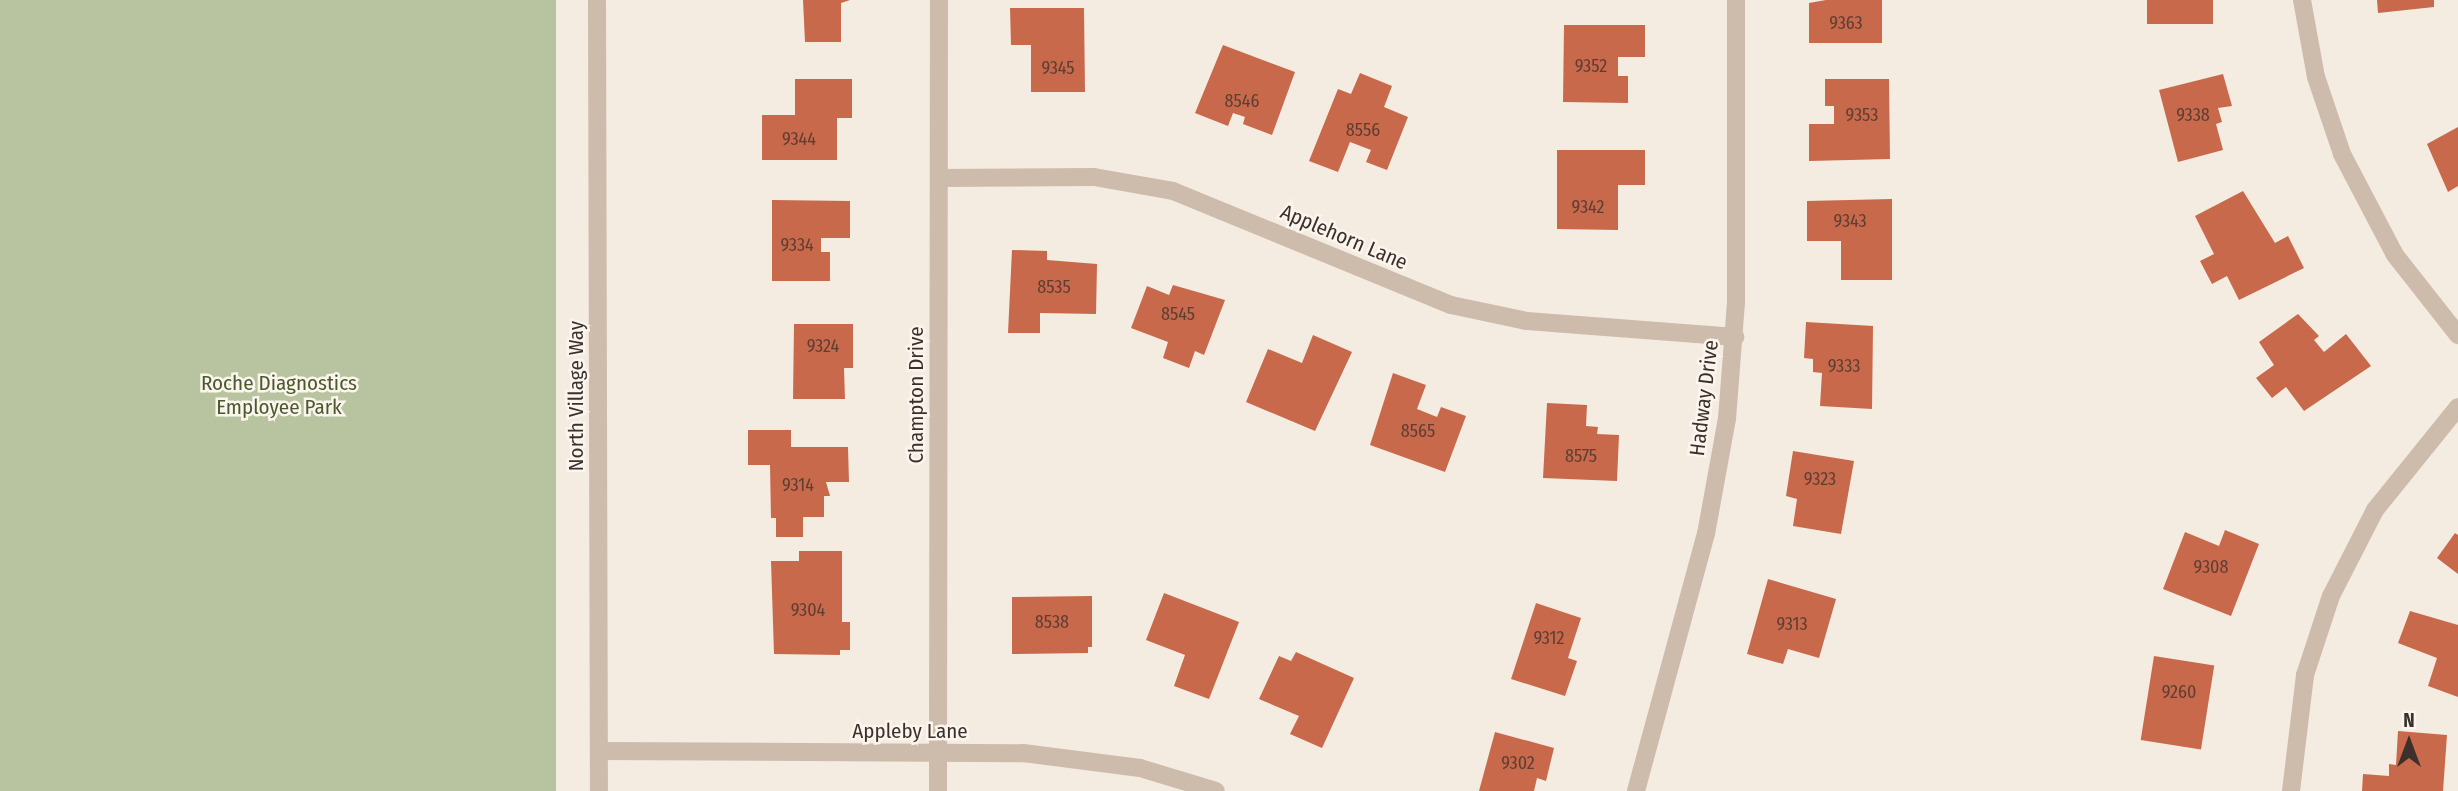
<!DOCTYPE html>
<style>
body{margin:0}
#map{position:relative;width:2458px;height:791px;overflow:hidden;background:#f4ebe1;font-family:"Fira Sans Condensed",sans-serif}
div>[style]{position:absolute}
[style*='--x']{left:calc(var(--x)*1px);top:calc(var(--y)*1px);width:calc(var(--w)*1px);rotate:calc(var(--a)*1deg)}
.green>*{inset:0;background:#b8c4a0;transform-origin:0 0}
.building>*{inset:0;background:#c8694b;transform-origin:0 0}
.street>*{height:18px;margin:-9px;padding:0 9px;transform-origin:9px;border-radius:9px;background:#cdbbac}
span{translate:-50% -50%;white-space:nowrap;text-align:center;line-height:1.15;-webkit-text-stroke:5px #fbf5ee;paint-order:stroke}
.number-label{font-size:18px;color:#5e3e33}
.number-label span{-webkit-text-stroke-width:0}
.street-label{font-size:21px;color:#3b302b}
.park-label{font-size:21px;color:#4a5a2e}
.north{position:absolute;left:2374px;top:707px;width:70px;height:70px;-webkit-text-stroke:5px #fbf5ee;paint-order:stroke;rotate:0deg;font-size:19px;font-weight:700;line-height:28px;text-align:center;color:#3b302b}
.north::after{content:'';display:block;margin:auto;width:24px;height:32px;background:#3b302b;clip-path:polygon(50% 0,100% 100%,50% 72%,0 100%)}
</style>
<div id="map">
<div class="green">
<div style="left:0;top:0;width:556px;height:791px"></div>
</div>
<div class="building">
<div style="clip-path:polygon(803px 0,850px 0,841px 3px,841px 42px,805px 42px)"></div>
<div style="clip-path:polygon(1826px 0,1882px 0,1882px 43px,1809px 43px,1809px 3px)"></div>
<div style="left:2147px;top:0;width:66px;height:24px"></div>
<div style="clip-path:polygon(2377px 0,2434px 0,2434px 7px,2378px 13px)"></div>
<div style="clip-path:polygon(1010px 8px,1084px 8px,1085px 92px,1031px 92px,1031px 45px,1011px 45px)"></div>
<div style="clip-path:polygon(1564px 25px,1645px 25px,1645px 57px,1618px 57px,1618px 76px,1628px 76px,1628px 103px,1563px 102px)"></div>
<div style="clip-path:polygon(1223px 45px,1295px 72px,1272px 135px,1243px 124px,1245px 117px,1233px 113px,1228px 126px,1195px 113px)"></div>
<div style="clip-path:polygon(1360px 73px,1392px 86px,1384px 107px,1408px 117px,1387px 170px,1366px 162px,1371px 150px,1350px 142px,1338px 172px,1309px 161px,1338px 89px,1351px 94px)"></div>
<div style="clip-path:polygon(2223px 74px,2232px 106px,2218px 108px,2222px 122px,2216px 124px,2223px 150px,2178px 162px,2159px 90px)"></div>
<div style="clip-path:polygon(795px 79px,852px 79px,852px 118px,837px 118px,837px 160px,762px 160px,762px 115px,795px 115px)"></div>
<div style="clip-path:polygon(1825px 79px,1889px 79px,1890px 159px,1809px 161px,1809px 124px,1834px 124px,1834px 106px,1825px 106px)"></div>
<div style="clip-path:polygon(2458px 127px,2458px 186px,2448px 192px,2427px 144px)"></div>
<div style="clip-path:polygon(1557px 150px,1645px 150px,1645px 185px,1618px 185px,1618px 230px,1557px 229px)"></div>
<div style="clip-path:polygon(2243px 191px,2275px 243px,2288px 236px,2304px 268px,2239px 300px,2227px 276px,2212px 284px,2200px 261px,2214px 254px,2195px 216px)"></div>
<div style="clip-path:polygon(1892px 199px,1892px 280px,1841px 280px,1841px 241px,1807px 241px,1807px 201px)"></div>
<div style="clip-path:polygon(772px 200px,850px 201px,850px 238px,821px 238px,821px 252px,830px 252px,830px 281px,772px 281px)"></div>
<div style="clip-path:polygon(1012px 250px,1047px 251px,1047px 260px,1097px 264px,1096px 314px,1040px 313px,1040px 333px,1008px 333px)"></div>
<div style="clip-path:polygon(1173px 285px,1225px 300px,1204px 355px,1195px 351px,1189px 368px,1163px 358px,1168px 342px,1131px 328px,1147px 286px,1169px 295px)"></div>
<div style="clip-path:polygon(2298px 314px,2319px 336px,2314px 340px,2324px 352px,2346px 334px,2371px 366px,2304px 411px,2286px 387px,2272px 398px,2256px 378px,2274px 365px,2259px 342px)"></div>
<div style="clip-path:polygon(1806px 322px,1873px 326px,1872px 409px,1820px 406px,1822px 373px,1813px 372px,1813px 359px,1804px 358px)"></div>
<div style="clip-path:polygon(794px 324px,853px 324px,853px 368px,844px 368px,845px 399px,793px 399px)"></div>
<div style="clip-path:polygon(1313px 335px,1352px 352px,1315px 431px,1246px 402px,1268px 349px,1302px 363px)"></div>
<div style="clip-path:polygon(1393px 373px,1426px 385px,1417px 409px,1437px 417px,1441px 407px,1466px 416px,1445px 472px,1370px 445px)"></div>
<div style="clip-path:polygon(1547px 403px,1587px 405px,1586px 426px,1598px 427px,1597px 434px,1619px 435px,1617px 481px,1543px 478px)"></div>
<div style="clip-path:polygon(748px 430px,791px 430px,791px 447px,848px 447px,849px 482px,826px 482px,830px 496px,824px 496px,824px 517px,803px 517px,803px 537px,776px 537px,776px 518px,771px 518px,770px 465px,748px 465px)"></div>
<div style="clip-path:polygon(1793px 451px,1854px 461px,1841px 534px,1793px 526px,1797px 499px,1786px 496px)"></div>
<div style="clip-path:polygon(2225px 530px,2259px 544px,2231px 616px,2163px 589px,2185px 532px,2219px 546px)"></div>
<div style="clip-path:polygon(2455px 533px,2458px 535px,2458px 574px,2437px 558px)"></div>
<div style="clip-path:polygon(799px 551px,842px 551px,842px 622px,850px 622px,850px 650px,840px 650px,840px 655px,774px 654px,771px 561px,799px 561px)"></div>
<div style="clip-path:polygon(1768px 579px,1836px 599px,1819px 658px,1788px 649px,1783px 664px,1747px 654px)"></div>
<div style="clip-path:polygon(1164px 593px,1239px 622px,1209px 699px,1174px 686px,1185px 655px,1146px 640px)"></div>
<div style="clip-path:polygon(1092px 596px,1092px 647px,1088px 647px,1088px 653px,1012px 654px,1012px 597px)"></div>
<div style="clip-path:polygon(1536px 603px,1581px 618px,1568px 658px,1577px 661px,1565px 696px,1511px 679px)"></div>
<div style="clip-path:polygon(2410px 611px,2458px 625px,2458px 697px,2428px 686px,2437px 658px,2398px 643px)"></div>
<div style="clip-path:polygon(1296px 652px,1354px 678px,1322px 748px,1290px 734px,1299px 716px,1259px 699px,1279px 656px,1291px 661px)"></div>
<div style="left:2154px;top:656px;width:61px;height:85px;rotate:9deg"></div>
<div style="clip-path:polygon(2398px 731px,2447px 735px,2443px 791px,2362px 791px,2363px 774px,2389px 776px,2389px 764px,2396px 765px)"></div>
<div style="clip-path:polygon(1495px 732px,1554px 748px,1546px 781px,1537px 778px,1534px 791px,1479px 791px)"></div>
</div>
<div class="street">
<div style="--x:597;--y:0;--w:791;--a:89.86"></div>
<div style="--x:2302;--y:0;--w:78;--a:79.7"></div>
<div style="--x:2316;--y:77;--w:81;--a:71.3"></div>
<div style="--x:2342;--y:154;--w:114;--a:62.3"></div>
<div style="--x:2395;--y:255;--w:102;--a:51.8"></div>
<div style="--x:939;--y:178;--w:155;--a:-0.4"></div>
<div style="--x:1094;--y:177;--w:80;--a:10"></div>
<div style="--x:1173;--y:191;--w:300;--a:22.3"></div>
<div style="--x:1451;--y:305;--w:78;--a:11.9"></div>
<div style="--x:1527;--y:321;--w:209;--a:4.4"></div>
<div style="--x:599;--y:751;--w:424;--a:0.3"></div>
<div style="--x:1023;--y:753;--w:118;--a:7.3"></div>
<div style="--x:1140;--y:768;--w:79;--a:16.8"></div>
<div style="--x:938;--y:791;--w:791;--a:-89.93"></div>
<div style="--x:1636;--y:791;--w:266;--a:-74.8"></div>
<div style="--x:1706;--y:534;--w:117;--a:-79.7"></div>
<div style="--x:1727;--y:419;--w:116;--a:-85.6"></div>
<div style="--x:1736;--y:303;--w:303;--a:-90"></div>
<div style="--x:2291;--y:791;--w:117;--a:-83.1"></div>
<div style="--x:2305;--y:675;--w:83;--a:-71.8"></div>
<div style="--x:2331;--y:596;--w:97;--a:-62.9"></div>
<div style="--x:2375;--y:510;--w:132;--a:-51.1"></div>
</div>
<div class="number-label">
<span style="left:1846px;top:23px">9363</span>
<span style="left:1591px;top:66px">9352</span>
<span style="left:1058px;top:68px">9345</span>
<span style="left:1242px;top:101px">8546</span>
<span style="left:1862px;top:115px">9353</span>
<span style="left:2193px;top:115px">9338</span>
<span style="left:1363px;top:130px">8556</span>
<span style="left:799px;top:139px">9344</span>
<span style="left:1588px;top:207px">9342</span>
<span style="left:1850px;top:221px">9343</span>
<span style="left:797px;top:245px">9334</span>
<span style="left:1054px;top:287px">8535</span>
<span style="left:1178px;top:314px">8545</span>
<span style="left:823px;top:346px">9324</span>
<span style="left:1844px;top:366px">9333</span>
<span style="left:1418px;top:431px">8565</span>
<span style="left:1581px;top:456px">8575</span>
<span style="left:1820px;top:479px">9323</span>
<span style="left:798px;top:485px">9314</span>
<span style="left:2211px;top:567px">9308</span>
<span style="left:808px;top:610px">9304</span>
<span style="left:1052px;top:622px">8538</span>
<span style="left:1792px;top:624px">9313</span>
<span style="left:1549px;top:638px">9312</span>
<span style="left:2179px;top:692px">9260</span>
<span style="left:1518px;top:763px">9302</span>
</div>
<div class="street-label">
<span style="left:1344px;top:237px;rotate:23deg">Applehorn Lane</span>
<span style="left:916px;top:395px;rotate:-90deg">Champton Drive</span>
<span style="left:576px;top:396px;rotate:-90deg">North Village Way</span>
<span style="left:1704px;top:398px;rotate:-83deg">Hadway Drive</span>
<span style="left:910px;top:731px">Appleby Lane</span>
</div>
<div class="park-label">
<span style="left:279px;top:395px">Roche Diagnostics<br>Employee Park</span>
</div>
<div class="north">N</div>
</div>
